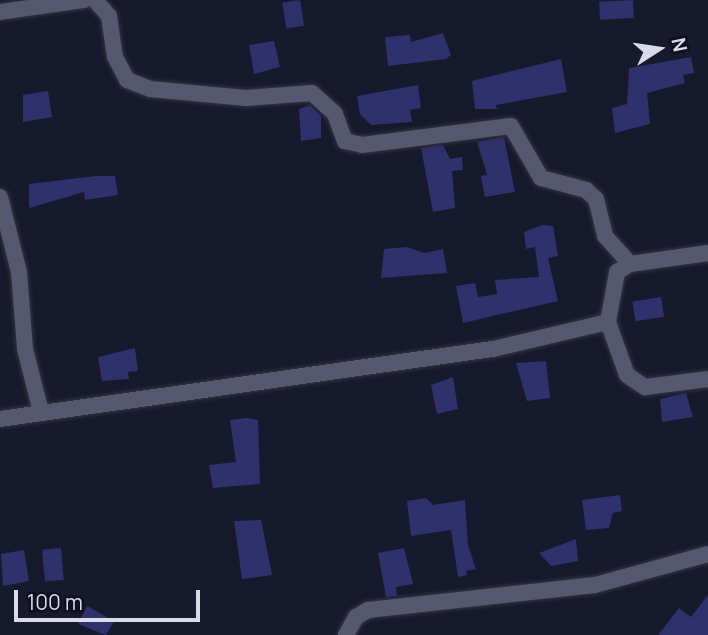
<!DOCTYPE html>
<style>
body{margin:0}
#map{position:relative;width:708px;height:635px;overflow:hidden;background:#17192c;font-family:Manrope,sans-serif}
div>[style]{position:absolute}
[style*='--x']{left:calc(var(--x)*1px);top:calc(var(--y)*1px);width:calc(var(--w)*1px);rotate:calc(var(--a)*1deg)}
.building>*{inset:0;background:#2e316c;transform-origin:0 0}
.roads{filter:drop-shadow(0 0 2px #333342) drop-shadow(0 0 2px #333342)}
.minor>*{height:16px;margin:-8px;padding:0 8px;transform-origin:8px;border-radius:8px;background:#55586f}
span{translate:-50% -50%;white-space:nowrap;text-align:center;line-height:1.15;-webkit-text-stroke:6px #0e1022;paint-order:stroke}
.north{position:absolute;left:624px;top:14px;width:70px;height:70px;-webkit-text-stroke:5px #0e1022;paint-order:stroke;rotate:78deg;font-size:19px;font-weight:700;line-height:28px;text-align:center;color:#d9dbe9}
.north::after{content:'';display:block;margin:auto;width:24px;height:32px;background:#d9dbe9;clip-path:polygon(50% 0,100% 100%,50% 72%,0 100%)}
.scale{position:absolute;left:14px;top:590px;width:186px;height:32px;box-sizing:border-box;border:4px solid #d9dbe9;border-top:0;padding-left:9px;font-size:21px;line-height:24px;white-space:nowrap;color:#d9dbe9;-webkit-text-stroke:5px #0e1022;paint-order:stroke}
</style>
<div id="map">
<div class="building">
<div style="left:300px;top:0;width:26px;height:18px;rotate:81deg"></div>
<div style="left:633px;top:0;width:18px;height:34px;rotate:87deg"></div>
<div style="clip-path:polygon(443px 33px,451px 55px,446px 59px,388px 66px,385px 37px,410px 35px,411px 42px)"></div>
<div style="clip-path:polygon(274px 41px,280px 67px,254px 74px,249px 45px)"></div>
<div style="clip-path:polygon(691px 57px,694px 73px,683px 75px,685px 83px,647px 93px,650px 124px,615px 133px,612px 108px,627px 104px,629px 68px)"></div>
<div style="clip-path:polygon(561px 59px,567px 92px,496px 105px,497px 109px,475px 109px,472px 81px)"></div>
<div style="clip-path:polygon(418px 85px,421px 108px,410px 110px,412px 122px,371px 125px,360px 114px,357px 96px)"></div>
<div style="clip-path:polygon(48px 91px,52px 117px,23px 122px,23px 95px)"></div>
<div style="clip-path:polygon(310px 105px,321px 116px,321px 138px,301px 141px,299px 109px)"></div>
<div style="clip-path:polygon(504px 137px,515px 192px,485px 197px,481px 176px,487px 175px,477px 142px)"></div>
<div style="clip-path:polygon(443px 145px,450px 159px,462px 157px,463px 170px,452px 171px,455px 208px,433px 212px,421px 148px)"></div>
<div style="clip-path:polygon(96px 176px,115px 176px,118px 195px,85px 200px,84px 192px,29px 208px,29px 184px)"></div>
<div style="clip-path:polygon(542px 225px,553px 226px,558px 256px,548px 258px,558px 301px,463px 323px,456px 286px,475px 283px,478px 297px,497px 294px,495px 280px,539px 277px,535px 247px,526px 249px,524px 232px)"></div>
<div style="clip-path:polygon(407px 247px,424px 253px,443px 249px,447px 273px,381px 278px,384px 249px)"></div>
<div style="left:661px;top:297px;width:20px;height:29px;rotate:81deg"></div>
<div style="clip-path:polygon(135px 348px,138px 371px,128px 372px,129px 379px,102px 381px,98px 357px)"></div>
<div style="clip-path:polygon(546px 361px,550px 398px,527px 401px,516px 363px)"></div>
<div style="clip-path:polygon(453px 377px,458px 409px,437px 414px,431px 385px)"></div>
<div style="clip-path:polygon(686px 393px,693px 417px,662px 422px,660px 399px)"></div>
<div style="clip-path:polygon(247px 418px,258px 420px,260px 484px,213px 488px,209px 465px,236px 462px,230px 420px)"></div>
<div style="clip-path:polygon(620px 495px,622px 511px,613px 513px,609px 528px,586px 530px,582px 500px)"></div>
<div style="clip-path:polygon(426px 498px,433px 505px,465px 500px,468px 545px,476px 569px,466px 571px,467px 575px,458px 577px,451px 530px,411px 536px,407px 501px)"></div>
<div style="clip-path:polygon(261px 520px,272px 575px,242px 579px,234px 521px)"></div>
<div style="clip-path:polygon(576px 539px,578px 561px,551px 566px,539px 553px)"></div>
<div style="left:61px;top:548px;width:32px;height:19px;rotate:85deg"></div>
<div style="clip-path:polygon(404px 548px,413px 584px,396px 587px,397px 596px,386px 597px,378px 553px)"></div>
<div style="clip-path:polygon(24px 550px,29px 581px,3px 586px,1px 554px)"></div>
<div style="clip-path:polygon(708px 595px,708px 635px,658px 635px,679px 608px,691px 617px)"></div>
<div style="clip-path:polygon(87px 606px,114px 621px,106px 635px,78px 624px)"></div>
</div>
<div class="roads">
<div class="minor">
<div style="--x:95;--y:0;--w:21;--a:49"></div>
<div style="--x:109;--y:16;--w:41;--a:81.7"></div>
<div style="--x:115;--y:57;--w:26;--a:62"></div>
<div style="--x:127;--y:80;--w:25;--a:21"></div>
<div style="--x:150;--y:89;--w:96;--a:5.4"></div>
<div style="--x:246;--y:98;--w:66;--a:-4.3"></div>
<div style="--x:312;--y:93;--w:31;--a:42"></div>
<div style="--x:335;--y:114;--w:29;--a:70"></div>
<div style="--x:345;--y:141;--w:17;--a:13"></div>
<div style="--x:362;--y:145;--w:150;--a:-7.3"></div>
<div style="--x:511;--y:126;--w:60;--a:60"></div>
<div style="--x:541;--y:178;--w:47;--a:14.9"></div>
<div style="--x:586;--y:190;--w:13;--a:42"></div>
<div style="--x:596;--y:199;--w:38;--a:76"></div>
<div style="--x:605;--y:236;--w:38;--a:48"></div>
<div style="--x:0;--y:12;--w:85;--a:-8.1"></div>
<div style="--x:0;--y:197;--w:77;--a:75.8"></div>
<div style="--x:19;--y:272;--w:77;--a:85.5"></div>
<div style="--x:25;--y:349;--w:65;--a:75.7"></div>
<div style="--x:608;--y:322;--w:56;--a:70.3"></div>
<div style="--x:627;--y:375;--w:22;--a:34"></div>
<div style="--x:645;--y:387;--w:64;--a:-7.2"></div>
<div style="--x:0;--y:419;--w:498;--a:-8.1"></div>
<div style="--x:493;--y:349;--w:118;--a:-13.2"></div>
<div style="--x:608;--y:322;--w:51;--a:-79.8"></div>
<div style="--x:617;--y:272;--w:15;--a:-32"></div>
<div style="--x:630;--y:264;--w:79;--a:-8"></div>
<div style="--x:346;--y:635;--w:21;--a:-61"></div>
<div style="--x:356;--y:617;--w:14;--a:-30"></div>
<div style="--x:368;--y:610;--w:228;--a:-6.3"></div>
<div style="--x:595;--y:585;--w:117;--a:-15.3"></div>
</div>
</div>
<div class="north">N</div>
<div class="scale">100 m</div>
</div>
